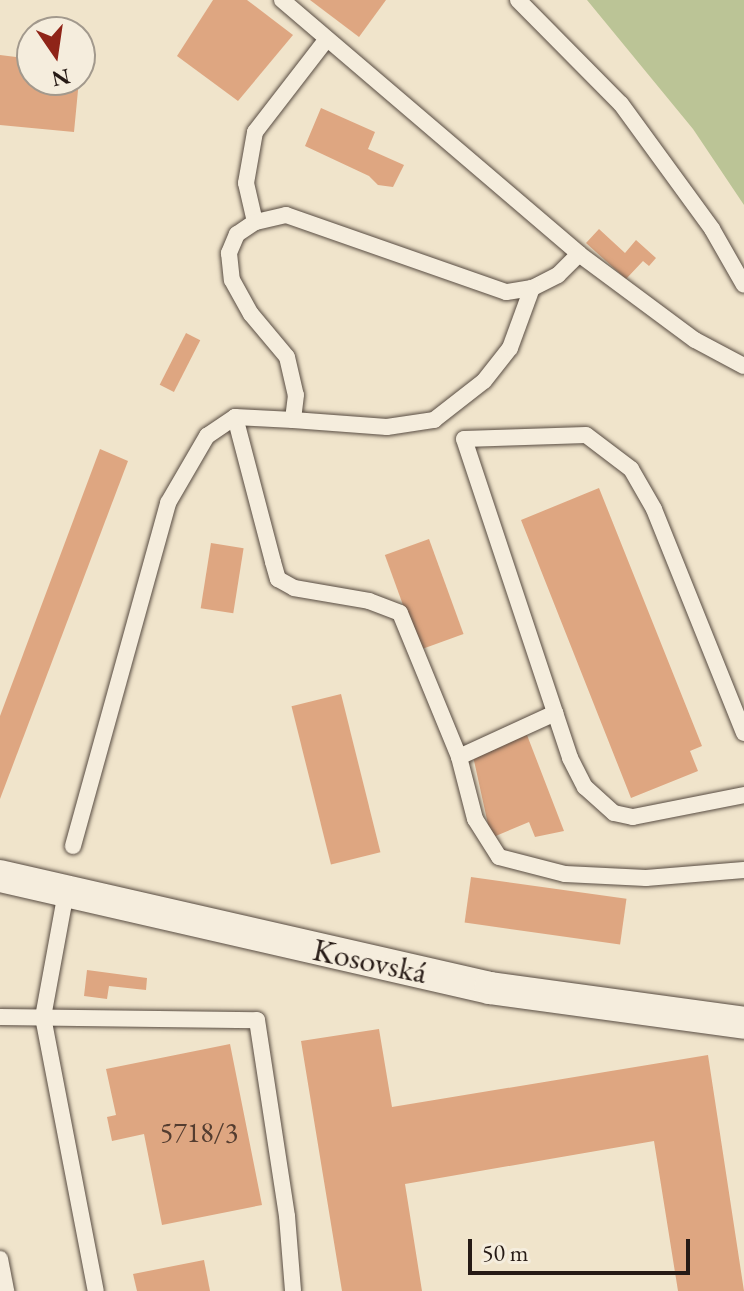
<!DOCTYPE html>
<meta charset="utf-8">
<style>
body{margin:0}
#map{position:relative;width:744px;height:1291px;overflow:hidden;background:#f0e4cb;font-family:"EB Garamond",serif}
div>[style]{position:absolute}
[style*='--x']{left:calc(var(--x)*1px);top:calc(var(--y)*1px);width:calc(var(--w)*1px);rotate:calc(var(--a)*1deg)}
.green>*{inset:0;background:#bbc496}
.building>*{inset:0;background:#dea681;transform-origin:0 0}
.roads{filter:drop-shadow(0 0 2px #584c42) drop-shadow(0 0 2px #584c42)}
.service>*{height:16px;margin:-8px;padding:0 8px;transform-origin:8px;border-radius:8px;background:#f5eddd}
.minor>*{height:32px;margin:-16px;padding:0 16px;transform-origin:16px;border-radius:16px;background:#f5eddd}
span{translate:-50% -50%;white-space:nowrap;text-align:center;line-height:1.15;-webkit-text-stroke:6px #f5eddd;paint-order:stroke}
.number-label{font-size:28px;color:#543d30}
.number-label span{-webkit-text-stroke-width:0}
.street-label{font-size:32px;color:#261a15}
.north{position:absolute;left:16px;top:16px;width:80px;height:80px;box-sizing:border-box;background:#f5eddd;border:2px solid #a2998d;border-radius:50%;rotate:167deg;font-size:22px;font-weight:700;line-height:32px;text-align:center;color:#261a15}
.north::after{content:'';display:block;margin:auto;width:28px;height:36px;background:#8f2418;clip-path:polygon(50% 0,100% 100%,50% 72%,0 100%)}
.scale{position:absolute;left:468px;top:1239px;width:222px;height:36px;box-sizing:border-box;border:4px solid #261a15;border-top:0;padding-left:10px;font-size:24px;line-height:28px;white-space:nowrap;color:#261a15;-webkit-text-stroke:6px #f5eddd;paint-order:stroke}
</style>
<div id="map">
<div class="green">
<div style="clip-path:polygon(587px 0,744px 0,744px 205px,693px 129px)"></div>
</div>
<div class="building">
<div style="clip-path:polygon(213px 0,247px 0,293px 35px,238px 101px,177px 56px)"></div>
<div style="clip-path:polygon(310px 0,386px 0,359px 37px)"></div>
<div style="clip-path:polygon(0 55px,32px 59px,32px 80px,79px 80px,74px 132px,0 125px)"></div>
<div style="clip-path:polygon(321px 108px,375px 132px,368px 149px,404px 165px,393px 187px,378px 185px,369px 176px,305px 146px)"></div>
<div style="clip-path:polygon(599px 229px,625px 253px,636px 240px,656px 258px,649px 266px,643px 261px,626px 279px,586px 243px)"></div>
<div style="left:186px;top:333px;width:16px;height:58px;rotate:27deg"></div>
<div style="clip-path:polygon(100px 449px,128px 461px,0 799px,0 716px)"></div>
<div style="clip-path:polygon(599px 488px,702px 746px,690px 751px,698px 771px,631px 798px,521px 520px)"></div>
<div style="left:429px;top:539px;width:101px;height:47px;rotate:70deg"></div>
<div style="left:211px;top:543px;width:33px;height:66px;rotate:9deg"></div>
<div style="left:341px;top:694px;width:163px;height:51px;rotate:76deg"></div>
<div style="clip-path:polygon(527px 735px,564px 831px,535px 837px,529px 822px,491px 838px,473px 756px)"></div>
<div style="left:471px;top:877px;width:157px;height:46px;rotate:8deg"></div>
<div style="clip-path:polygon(87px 970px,147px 978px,146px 990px,109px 986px,107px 999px,84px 996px)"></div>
<div style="clip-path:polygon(379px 1029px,392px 1107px,708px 1055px,744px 1291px,678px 1291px,654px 1141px,405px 1184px,422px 1291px,342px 1291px,301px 1041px)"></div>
<div style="clip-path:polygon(230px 1044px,262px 1205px,162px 1225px,144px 1134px,112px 1141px,107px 1117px,116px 1115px,106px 1069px)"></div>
<div style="clip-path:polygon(204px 1260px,210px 1291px,137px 1291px,133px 1274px)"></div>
</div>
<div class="roads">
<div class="service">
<div style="--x:282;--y:0;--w:391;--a:40.5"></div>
<div style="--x:579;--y:254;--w:144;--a:36.6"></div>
<div style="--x:695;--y:340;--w:55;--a:28"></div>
<div style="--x:518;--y:0;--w:146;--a:45.3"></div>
<div style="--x:621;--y:104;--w:155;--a:53.9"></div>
<div style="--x:712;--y:229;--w:64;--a:60.3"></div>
<div style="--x:255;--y:222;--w:40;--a:-103"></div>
<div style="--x:246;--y:183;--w:52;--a:-80"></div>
<div style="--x:255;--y:132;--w:116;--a:-52.3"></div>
<div style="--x:579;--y:254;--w:30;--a:135"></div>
<div style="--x:558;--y:275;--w:29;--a:153"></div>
<div style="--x:532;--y:288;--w:26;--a:171"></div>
<div style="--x:506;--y:292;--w:233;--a:-160.7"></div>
<div style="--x:286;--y:215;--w:32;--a:167"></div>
<div style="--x:255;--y:222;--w:22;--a:146"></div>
<div style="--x:237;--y:234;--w:21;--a:113"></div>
<div style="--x:229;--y:253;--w:27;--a:84"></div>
<div style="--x:232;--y:280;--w:39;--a:61"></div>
<div style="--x:251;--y:314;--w:56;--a:50.1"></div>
<div style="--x:287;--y:357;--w:39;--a:77"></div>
<div style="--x:296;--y:395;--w:25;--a:97"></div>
<div style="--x:293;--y:420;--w:58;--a:-177"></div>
<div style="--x:235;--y:417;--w:150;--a:75.3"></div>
<div style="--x:273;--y:562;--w:18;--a:74"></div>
<div style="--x:278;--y:579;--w:18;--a:29"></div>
<div style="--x:294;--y:588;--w:76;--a:9.8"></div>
<div style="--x:369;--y:601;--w:33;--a:21"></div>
<div style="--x:400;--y:613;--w:156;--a:67.7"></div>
<div style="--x:459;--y:757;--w:64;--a:75.5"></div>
<div style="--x:475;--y:819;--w:45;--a:57.7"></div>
<div style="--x:499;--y:857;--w:68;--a:14.4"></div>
<div style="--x:565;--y:874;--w:81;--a:2.8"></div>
<div style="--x:646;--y:878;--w:98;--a:-4.7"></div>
<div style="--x:293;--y:420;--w:94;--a:4.3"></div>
<div style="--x:387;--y:427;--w:48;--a:-8.5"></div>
<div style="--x:434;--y:420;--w:63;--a:-38"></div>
<div style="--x:484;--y:381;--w:42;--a:-51.8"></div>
<div style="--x:510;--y:348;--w:64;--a:-69.9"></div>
<div style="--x:744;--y:733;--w:241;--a:-111.9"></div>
<div style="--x:654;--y:509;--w:46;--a:-119.9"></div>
<div style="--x:631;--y:469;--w:56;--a:-142.9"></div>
<div style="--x:586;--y:435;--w:122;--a:178.1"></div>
<div style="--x:464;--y:439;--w:336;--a:71.6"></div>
<div style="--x:570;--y:758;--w:33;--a:63"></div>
<div style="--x:585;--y:787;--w:39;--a:42"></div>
<div style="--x:614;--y:813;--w:19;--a:12"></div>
<div style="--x:633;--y:817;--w:113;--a:-11.2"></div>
<div style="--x:459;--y:757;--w:106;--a:-24.6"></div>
<div style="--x:73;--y:846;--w:356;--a:-74.5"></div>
<div style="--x:168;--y:503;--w:78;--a:-59.8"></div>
<div style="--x:207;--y:436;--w:34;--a:-34"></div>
<div style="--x:66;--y:892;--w:127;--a:100.4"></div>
<div style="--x:43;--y:1017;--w:279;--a:79.1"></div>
<div style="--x:0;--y:1017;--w:257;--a:0.7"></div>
<div style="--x:257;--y:1020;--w:198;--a:81.3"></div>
<div style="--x:287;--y:1216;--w:75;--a:85.4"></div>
<div style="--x:0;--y:1259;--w:33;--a:79"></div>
</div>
<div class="minor">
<div style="--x:0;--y:876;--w:503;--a:12.88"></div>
<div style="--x:490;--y:988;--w:256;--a:7.8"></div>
</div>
</div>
<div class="number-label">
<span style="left:199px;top:1132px">5718/3</span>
</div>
<div class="street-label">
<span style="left:370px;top:961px;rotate:12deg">Kosovská</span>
</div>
<div class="north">N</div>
<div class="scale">50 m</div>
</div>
